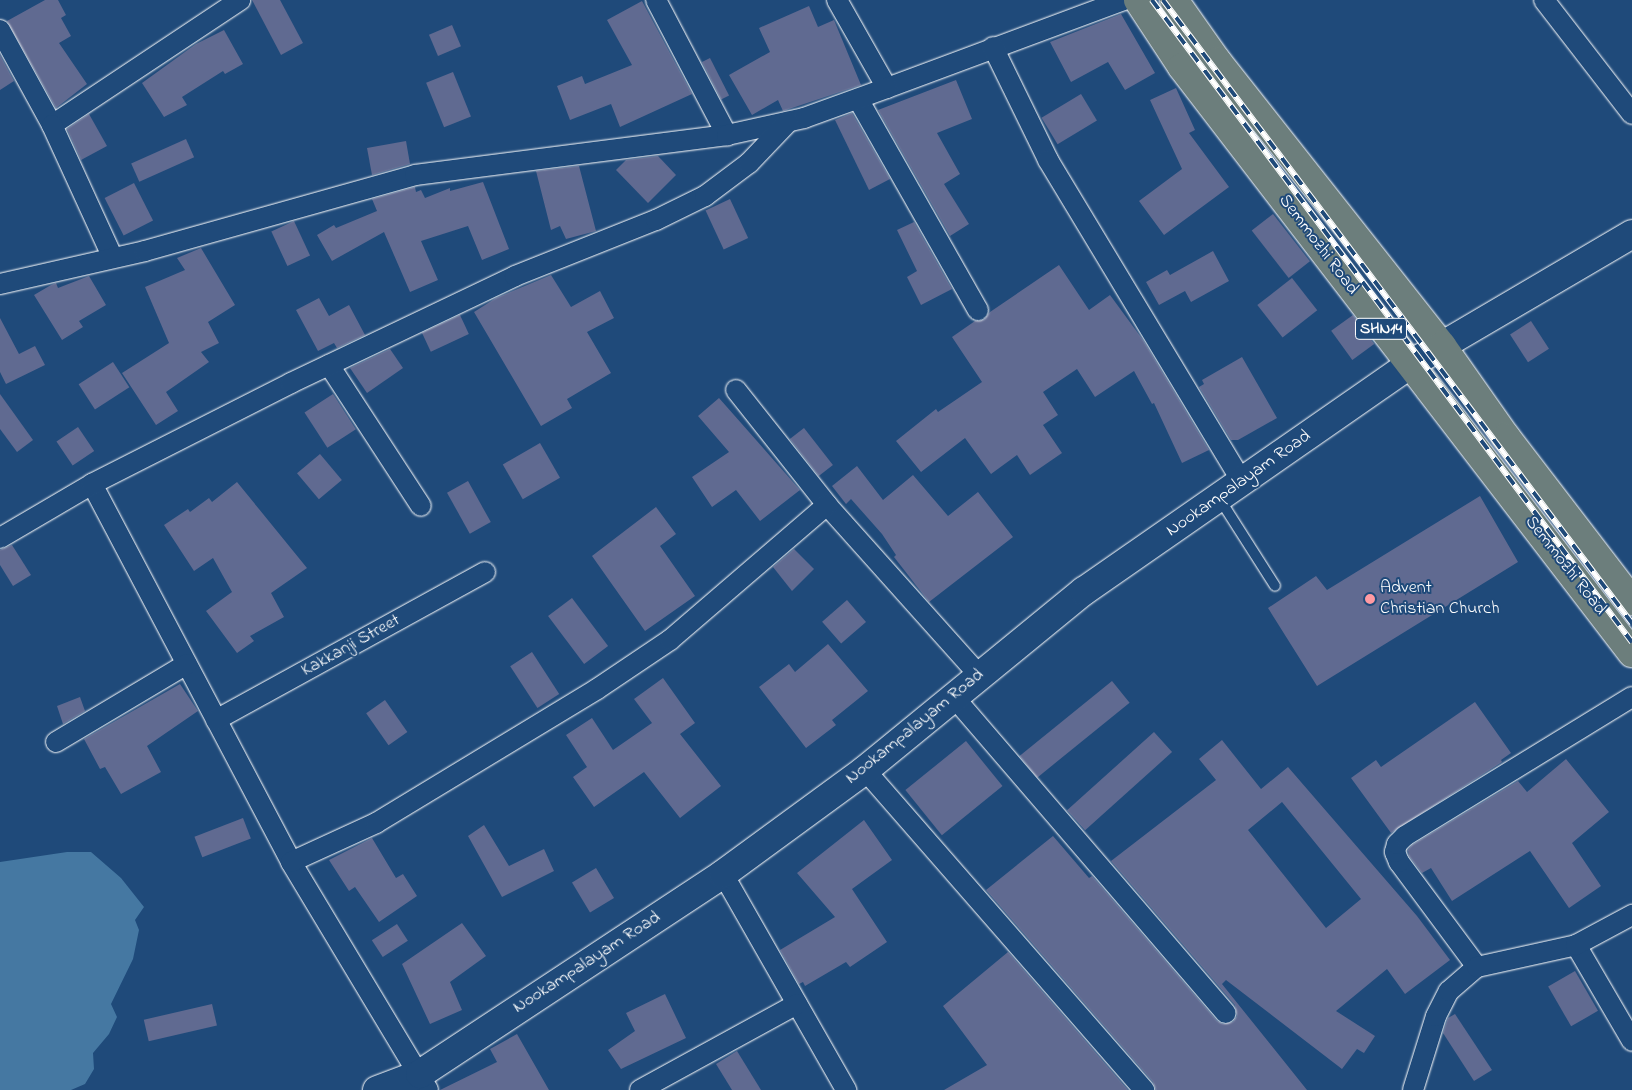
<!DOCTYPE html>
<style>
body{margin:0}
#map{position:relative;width:1632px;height:1090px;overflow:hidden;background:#1f4a7a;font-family:"Indie Flower",sans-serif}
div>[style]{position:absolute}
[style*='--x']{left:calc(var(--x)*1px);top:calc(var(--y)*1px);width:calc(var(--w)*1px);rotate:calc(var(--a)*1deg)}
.water>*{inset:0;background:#4578a2}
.building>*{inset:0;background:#606a91;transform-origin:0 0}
.roads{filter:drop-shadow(0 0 1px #fff) drop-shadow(0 0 1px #fff)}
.lane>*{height:10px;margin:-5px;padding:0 5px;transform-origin:5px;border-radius:5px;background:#1f4a7a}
.street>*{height:20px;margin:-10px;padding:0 10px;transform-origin:10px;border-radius:10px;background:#1f4a7a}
.secondary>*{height:28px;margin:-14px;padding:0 14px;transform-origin:14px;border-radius:14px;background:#1f4a7a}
.primary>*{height:28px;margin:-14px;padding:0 14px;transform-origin:14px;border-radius:14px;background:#6c7e7c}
.rail>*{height:5.5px;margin-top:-2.75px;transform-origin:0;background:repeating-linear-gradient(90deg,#1f4a7a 0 11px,#fff 0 22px);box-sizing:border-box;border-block:1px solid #fff}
.dots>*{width:14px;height:14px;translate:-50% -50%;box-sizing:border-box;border:2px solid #1f4a7a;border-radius:50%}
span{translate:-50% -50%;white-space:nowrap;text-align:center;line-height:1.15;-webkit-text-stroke:4px #1f4a7a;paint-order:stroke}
.shield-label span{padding:1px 4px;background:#1f4a7a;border:1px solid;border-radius:4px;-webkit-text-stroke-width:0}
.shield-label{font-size:16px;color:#fff;font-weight:700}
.street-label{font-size:18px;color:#fff}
.poi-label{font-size:18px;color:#fff}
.left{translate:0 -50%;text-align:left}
</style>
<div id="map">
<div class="water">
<div style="clip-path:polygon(67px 852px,91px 852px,121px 878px,144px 907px,135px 920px,139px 930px,133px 959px,111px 1004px,117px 1017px,109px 1034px,93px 1053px,94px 1069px,85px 1084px,71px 1090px,0 1090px,0 862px)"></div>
</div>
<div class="building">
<div style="clip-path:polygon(45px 0,58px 0,66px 15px,61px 18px,71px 36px,59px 43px,87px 84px,56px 108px,7px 21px)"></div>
<div style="clip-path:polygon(252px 0,280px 0,303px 43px,281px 55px)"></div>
<div style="clip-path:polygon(642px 1px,692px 94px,620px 127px,611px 104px,570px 120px,557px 86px,582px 76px,585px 84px,632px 65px,607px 20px)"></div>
<div style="clip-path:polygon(809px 6px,818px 27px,834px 20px,861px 85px,783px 111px,778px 100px,752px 115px,729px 75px,770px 52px,759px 28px)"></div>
<div style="clip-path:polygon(1121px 14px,1155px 73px,1125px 90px,1108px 62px,1071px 82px,1050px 42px)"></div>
<div style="left:452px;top:25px;width:23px;height:25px;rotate:67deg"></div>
<div style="clip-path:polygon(224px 30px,243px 64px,225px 74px,223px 71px,182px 97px,187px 105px,164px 117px,142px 83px,196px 44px)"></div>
<div style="clip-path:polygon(0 55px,14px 81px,0 90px)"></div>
<div style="left:710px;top:58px;width:42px;height:9px;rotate:63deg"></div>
<div style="left:453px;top:72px;width:48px;height:29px;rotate:68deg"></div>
<div style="clip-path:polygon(956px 80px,972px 119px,937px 133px,960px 174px,944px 184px,969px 224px,950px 236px,878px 110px)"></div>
<div style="clip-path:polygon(1176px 88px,1195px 130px,1189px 133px,1229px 187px,1164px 235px,1139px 201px,1182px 169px,1150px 100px)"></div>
<div style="left:1081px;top:94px;width:31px;height:46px;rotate:59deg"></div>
<div style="clip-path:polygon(852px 113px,890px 179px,869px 190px,835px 120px)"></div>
<div style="clip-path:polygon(89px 114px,107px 146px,81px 160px,67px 129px)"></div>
<div style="left:186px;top:139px;width:20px;height:60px;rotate:66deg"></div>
<div style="clip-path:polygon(406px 141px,410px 164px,372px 175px,367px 148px)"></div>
<div style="clip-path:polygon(658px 156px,676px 175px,648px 203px,616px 170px,626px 160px)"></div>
<div style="clip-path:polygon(579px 166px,596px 231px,566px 239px,560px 226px,551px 230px,536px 171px)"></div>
<div style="clip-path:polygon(483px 182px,509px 249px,482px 260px,468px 226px,421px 241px,438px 280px,410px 292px,384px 232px,332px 261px,317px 235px,334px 225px,336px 228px,377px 211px,372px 199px,415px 187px,416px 192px,421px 190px,425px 198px,450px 188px,450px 191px)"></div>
<div style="left:134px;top:183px;width:42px;height:33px;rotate:63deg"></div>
<div style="left:730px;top:199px;width:43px;height:27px;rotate:65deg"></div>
<div style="left:1273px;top:214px;width:60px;height:27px;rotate:52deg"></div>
<div style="left:294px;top:221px;width:38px;height:25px;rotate:65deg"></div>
<div style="clip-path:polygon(914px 222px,952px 289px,921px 305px,907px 277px,917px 271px,897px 230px)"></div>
<div style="clip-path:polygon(201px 248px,235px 305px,208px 322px,219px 343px,201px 352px,209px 362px,166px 392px,178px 411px,156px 425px,122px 373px,169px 343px,145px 287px,185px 270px,177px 258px)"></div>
<div style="clip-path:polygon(1213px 251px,1229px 281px,1191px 302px,1185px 291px,1159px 305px,1146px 282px,1167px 270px,1170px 275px)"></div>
<div style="clip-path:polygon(1059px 265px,1089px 310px,1110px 295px,1143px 340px,1209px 450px,1182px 463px,1154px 403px,1152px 404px,1134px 371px,1095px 397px,1077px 369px,1043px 392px,1058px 415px,1043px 425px,1062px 453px,1030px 475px,1017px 455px,991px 474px,965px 438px,921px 472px,896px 441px,936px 409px,938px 412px,982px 382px,952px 337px,975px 321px,984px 320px,990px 312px)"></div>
<div style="clip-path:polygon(551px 275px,571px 307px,600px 291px,614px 318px,587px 332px,611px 373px,567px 399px,572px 408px,541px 426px,474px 312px,496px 298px)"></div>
<div style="clip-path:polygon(89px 276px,106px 305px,79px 321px,83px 327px,62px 340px,34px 295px,51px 285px,56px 283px,58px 288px)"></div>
<div style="left:1292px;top:278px;width:41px;height:44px;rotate:52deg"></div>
<div style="clip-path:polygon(319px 298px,329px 316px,349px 305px,365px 335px,337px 348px,334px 343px,318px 351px,296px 310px)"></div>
<div style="left:460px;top:315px;width:21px;height:42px;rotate:65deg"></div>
<div style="left:1353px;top:315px;width:36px;height:27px;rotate:54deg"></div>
<div style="clip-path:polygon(0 318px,19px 354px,35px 346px,45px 365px,6px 384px,0 372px)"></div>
<div style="left:1531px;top:321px;width:33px;height:25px;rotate:57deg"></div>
<div style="clip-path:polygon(390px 349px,403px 368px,367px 393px,350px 368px)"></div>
<div style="clip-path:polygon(1242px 357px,1277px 418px,1238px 440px,1231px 440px,1199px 387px,1204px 384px,1202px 380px)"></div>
<div style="left:113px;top:362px;width:30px;height:41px;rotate:57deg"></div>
<div style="clip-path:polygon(0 394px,33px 440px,17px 452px,0 429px)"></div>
<div style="left:333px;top:394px;width:42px;height:34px;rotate:57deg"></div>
<div style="clip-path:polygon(719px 398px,800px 490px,760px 521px,736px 490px,712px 507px,692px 477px,729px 452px,698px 416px)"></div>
<div style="left:78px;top:427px;width:29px;height:26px;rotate:56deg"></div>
<div style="left:804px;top:428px;width:47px;height:18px;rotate:52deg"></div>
<div style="left:540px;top:443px;width:40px;height:43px;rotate:60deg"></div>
<div style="left:320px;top:454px;width:34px;height:30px;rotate:50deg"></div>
<div style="clip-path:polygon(857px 466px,883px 500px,913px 475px,948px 516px,978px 492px,1013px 537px,929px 602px,894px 557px,896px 555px,882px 534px,851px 499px,846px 504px,832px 486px)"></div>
<div style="left:468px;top:481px;width:47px;height:24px;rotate:61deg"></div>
<div style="clip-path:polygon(237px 482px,307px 568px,271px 593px,284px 617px,250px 636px,254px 641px,237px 653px,206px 611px,232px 592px,213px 558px,194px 571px,164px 525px,188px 509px,190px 512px,209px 498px,212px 502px)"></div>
<div style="clip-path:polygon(1480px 496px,1518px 562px,1317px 686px,1268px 608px,1316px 576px,1327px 590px)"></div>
<div style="clip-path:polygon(656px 507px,676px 534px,660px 546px,695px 596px,645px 631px,592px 556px)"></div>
<div style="clip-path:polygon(12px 545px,31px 575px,13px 586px,0 565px,0 550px)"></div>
<div style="clip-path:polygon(794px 549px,814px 569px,792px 591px,773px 567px)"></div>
<div style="left:572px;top:598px;width:60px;height:30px;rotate:53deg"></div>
<div style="left:847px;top:600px;width:29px;height:33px;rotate:49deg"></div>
<div style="clip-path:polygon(828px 644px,868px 691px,832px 720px,836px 725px,806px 748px,759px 687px,789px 664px,795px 672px)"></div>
<div style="left:532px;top:652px;width:50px;height:26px;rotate:57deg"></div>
<div style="clip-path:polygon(663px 678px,695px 723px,680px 734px,721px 786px,680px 818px,644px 772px,594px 807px,573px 777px,587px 767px,566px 735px,592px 718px,613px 750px,652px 723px,634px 699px)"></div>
<div style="left:1112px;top:681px;width:28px;height:119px;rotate:51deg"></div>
<div style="clip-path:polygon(180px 684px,198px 711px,147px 746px,161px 772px,121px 794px,105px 767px,100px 769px,84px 739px)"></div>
<div style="clip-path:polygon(80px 697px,85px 711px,63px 724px,57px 706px)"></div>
<div style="left:385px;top:700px;width:39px;height:23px;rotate:55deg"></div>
<div style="clip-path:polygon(1475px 702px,1511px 753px,1501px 760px,1502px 762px,1391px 833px,1351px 778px,1376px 760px,1381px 767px)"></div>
<div style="left:1154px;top:732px;width:27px;height:117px;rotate:48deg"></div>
<div style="clip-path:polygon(evenodd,1222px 740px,1261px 789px,1288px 767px,1417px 916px,1450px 960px,1405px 994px,1387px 969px,1336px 1011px,1375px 1036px,1364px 1053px,1357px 1049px,1342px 1069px,1226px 980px,1222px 984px,1307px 1090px,1156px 1090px,1153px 1082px,986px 890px,1053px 836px,1089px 878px,1092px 876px,1217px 1021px,1223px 1024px,1233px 1022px,1237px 1016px,1235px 1005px,1111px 861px,1216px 780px,1199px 759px,1222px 740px,1282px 802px,1361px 899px,1326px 928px,1248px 830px,1282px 802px)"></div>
<div style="left:966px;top:741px;width:58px;height:78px;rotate:51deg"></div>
<div style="clip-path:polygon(1566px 759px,1609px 812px,1572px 843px,1601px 886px,1569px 908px,1530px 851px,1452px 901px,1431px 868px,1422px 873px,1409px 856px,1408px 850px,1412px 845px,1518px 781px,1527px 792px)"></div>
<div style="left:243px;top:818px;width:22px;height:52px;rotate:69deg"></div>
<div style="clip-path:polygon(864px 820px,892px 860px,852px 889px,887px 942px,850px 967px,846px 962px,805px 986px,803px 982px,799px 984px,780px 950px,835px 917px,797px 873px)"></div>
<div style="clip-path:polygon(484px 825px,509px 866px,544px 849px,554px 871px,502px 897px,468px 836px)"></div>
<div style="clip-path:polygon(372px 838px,396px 878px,403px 874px,417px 896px,379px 922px,355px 887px,349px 891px,329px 860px)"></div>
<div style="left:596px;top:868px;width:35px;height:28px;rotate:59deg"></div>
<div style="clip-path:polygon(462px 923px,486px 956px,450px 982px,462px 1010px,430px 1024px,402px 964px)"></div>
<div style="left:397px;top:924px;width:20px;height:30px;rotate:57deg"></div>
<div style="clip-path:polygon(1008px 952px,1128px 1090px,944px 1090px,987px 1065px,943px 1006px)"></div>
<div style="left:1575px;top:971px;width:46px;height:31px;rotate:60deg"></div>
<div style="clip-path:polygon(665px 994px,686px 1038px,621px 1069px,608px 1050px,635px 1031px,626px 1013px)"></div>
<div style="left:212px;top:1004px;width:22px;height:70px;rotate:77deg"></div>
<div style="clip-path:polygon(1455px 1014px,1492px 1070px,1474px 1081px,1443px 1033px,1448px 1018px)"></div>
<div style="clip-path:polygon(517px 1034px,549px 1090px,440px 1090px,497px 1062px,490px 1049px)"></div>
<div style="clip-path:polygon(737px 1051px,761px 1090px,732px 1090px,716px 1064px)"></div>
</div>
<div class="roads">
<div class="lane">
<div style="--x:1219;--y:498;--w:104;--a:57.5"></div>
</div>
<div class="street">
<div style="--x:656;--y:0;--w:153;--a:62.3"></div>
<div style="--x:837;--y:0;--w:101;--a:60.4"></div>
<div style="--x:887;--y:88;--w:253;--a:-20.4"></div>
<div style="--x:1544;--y:0;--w:144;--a:52.3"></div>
<div style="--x:0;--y:30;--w:108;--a:61.3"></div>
<div style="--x:52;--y:125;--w:226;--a:-33.6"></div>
<div style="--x:993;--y:47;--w:126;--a:64"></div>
<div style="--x:1048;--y:160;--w:375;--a:58.9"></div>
<div style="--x:858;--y:99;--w:243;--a:60.4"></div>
<div style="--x:52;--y:125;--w:144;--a:65.4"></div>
<div style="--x:0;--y:284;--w:149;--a:-12.8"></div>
<div style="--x:145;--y:251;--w:280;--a:-15.7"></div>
<div style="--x:415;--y:175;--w:315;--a:-7.3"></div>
<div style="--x:727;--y:135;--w:79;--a:-12.4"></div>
<div style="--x:804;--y:118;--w:88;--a:-19.9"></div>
<div style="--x:329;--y:365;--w:168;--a:56.9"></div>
<div style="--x:736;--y:390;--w:147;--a:51.6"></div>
<div style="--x:827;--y:505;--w:228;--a:48.2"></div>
<div style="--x:92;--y:484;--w:427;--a:62.2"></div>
<div style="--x:291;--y:862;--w:266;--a:59"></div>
<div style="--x:0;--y:538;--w:107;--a:-30.4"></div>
<div style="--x:92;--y:484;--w:223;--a:-26.9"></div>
<div style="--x:291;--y:383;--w:248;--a:-25.5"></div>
<div style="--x:515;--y:276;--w:152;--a:-21.7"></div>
<div style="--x:656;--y:220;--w:55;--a:-26.1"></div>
<div style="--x:705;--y:196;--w:55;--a:-36.9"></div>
<div style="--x:749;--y:163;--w:57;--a:-46.4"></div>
<div style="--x:953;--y:696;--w:418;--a:49.3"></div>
<div style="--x:216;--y:720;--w:307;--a:-28.8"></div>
<div style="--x:56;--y:742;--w:152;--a:-30.8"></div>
<div style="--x:865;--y:770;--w:425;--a:48.9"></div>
<div style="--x:291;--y:862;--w:94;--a:-24.6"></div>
<div style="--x:376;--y:823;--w:258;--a:-31.2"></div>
<div style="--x:597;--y:689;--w:88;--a:-33.9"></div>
<div style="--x:670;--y:640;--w:207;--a:-40.7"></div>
<div style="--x:723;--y:874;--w:249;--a:60.3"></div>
<div style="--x:1576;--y:945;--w:111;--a:59.7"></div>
<div style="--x:1477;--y:967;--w:131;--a:-126.6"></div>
<div style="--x:1399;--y:862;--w:11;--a:-112"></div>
<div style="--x:1395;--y:852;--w:8;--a:-76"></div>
<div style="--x:1397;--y:844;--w:11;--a:-45"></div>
<div style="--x:1405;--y:836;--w:266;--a:-31.5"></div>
<div style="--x:640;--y:1090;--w:179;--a:-28.7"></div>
<div style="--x:1413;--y:1090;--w:77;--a:-72.7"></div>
<div style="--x:1436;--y:1016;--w:28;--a:-63"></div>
<div style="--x:1449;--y:991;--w:37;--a:-41"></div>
<div style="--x:1477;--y:967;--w:101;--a:-12.5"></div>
<div style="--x:1576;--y:945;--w:64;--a:-28.2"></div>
</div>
<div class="secondary">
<div style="--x:377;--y:1090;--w:46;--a:-20.4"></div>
<div style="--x:420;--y:1074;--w:363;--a:-33.4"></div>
<div style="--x:723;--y:874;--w:176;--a:-36.2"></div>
<div style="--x:865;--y:770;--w:283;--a:-39.3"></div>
<div style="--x:1084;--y:591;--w:396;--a:-34.8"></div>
<div style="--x:1409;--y:365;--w:259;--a:-30.4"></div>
</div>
<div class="primary">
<div style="--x:1138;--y:0;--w:80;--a:56.7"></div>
<div style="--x:1182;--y:67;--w:739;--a:52.48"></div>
<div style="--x:1174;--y:0;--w:75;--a:54.8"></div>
<div style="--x:1217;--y:61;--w:363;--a:51.7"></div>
<div style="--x:1442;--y:346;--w:111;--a:54.9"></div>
<div style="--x:1506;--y:437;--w:207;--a:52.5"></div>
</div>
</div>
<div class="rail">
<div style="--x:1152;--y:0;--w:802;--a:53.22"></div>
<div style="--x:1163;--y:0;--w:780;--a:53.03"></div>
</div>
<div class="dots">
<div style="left:1370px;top:599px;background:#ff9aa2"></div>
</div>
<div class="shield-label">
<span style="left:1381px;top:329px">SHN14</span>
</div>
<div class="street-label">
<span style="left:1318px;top:245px;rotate:53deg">Semmozhi Road</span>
<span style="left:1239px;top:484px;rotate:-35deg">Nookampalayam Road</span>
<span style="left:1565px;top:566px;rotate:52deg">Semmozhi Road</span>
<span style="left:351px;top:646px;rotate:-29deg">Kakkanji Street</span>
<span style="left:915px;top:727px;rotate:-39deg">Nookampalayam Road</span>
<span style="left:587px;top:963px;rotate:-33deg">Nookampalayam Road</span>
</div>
<div class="poi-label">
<span class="left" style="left:1380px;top:599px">Advent<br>Christian Church</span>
</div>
</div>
